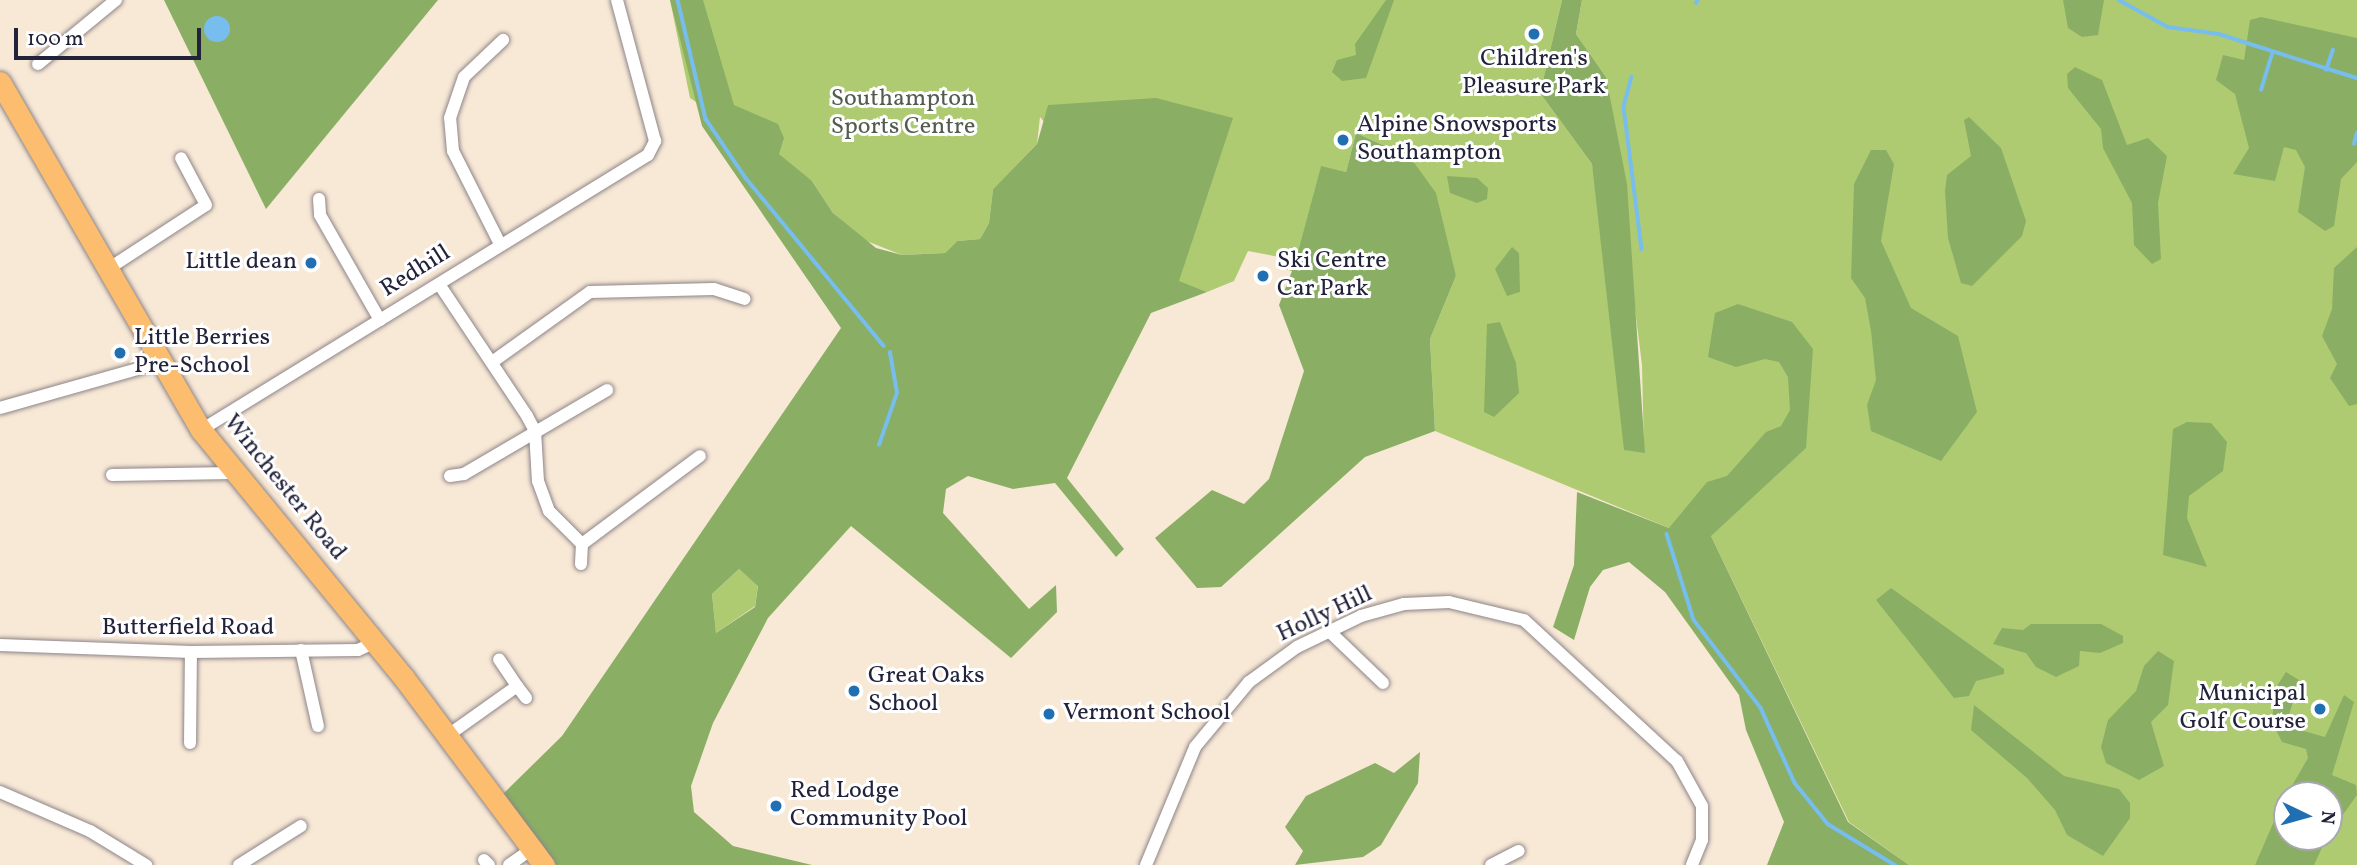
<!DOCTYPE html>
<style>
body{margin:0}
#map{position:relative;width:2357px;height:865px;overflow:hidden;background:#f8e8d6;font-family:Vollkorn,serif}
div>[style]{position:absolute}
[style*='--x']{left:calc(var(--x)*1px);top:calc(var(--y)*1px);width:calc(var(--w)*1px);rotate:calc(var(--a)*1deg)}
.green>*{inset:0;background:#aecb72}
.forest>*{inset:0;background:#8aaf64}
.water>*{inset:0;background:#77bdee}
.round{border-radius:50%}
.stream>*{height:3.5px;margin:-1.75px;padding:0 1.75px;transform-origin:1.75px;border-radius:1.75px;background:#77bdee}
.roads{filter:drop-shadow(0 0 2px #8d8588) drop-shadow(0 0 2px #8d8588)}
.street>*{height:12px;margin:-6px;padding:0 6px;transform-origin:6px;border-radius:6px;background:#fff}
.primary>*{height:21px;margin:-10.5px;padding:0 10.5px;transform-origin:10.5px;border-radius:10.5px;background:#fcbd6f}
.dots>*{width:19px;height:19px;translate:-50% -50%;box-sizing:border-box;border:4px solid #fff;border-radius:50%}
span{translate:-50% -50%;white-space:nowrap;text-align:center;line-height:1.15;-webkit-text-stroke:6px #fff;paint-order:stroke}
.poi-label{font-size:24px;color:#22223b}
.left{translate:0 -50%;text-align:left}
.right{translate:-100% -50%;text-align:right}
.park-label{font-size:24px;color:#535d4e}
.street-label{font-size:24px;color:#22223b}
.north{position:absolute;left:2273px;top:781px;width:70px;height:70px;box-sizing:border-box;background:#fff;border:2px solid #a7a7b1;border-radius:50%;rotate:95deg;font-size:19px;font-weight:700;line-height:28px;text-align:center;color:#22223b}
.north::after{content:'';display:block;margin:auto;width:24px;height:32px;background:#1f6fb2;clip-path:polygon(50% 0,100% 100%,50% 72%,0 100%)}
.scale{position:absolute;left:14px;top:28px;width:187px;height:32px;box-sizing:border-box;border:4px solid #22223b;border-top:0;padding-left:9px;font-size:21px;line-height:24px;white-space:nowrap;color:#22223b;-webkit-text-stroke:5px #fff;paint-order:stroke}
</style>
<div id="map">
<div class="green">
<div style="clip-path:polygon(evenodd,670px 0,1562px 0,1540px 93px,1592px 164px,1644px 453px,1642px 365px,1606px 77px,1576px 34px,1582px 0,2357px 0,2357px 865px,1909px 865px,1849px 822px,1711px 536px,1669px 528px,1435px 431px,1430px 339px,1456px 276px,1410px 157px,1356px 133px,1346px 172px,1321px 167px,1296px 260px,1248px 251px,1234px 281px,1207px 292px,1179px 282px,1040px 117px,1037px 144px,993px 189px,989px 223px,980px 239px,957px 241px,945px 253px,902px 255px,864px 240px,833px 213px,812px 181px,690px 98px,670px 0,2287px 795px,2329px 795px,2329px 837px,2287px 837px,2287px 795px)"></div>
<div style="clip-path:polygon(739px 569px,758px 585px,755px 606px,716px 633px,712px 594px)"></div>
</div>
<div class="forest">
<div style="clip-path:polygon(164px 0,438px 0,266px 209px)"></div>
<div style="clip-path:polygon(evenodd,670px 0,703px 0,734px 105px,778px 124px,784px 138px,779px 154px,812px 181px,833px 213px,876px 248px,902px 255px,945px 253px,957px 241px,980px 239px,989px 223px,993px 189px,1037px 144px,1048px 105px,1156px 98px,1233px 118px,1179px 281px,1207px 292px,1151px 313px,1067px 478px,1124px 549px,1116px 557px,1055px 483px,1013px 489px,968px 476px,946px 489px,943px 513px,1029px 609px,1056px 585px,1057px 612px,1011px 658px,851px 526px,768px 618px,713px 723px,691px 786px,694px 812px,733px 846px,812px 865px,556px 865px,503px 794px,562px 736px,841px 328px,702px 126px,670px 0,739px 569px,758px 586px,755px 607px,716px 633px,712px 594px,739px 569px)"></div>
<div style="clip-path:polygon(1386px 0,1394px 0,1366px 78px,1342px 81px,1332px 72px,1337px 60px,1356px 55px,1355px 44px)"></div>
<div style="clip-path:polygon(1562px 0,1582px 0,1576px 34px,1606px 77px,1627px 184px,1645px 453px,1624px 450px,1592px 164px,1540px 93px)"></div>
<div style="clip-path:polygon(2063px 0,2104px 0,2098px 35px,2082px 37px,2068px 28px)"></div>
<div style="clip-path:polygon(2261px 17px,2357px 38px,2357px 162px,2341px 179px,2334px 226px,2325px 231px,2298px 212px,2305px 167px,2296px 150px,2284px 147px,2275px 181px,2233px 174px,2249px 148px,2235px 94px,2216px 80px,2223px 55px,2244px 60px,2250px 20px)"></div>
<div style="clip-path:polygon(2075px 67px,2102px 80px,2127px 145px,2148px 138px,2167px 156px,2158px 203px,2161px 259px,2152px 264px,2134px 245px,2132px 203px,2103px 148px,2101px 129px,2068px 88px,2067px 74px)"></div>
<div style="clip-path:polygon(1969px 117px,2001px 148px,2026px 221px,2022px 236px,1972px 286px,1961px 283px,1948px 238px,1945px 191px,1947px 175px,1971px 156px,1964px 120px)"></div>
<div style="clip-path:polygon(1356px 133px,1410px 157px,1436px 193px,1456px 276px,1430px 339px,1435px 431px,1365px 457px,1221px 587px,1197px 588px,1155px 538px,1212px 490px,1244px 504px,1269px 479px,1304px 371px,1279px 305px,1292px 271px,1279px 267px,1282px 257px,1296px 259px,1321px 166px,1346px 172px)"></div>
<div style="clip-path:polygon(1871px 150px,1886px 150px,1894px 164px,1881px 241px,1911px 308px,1958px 336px,1977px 412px,1941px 461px,1871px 431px,1867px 405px,1876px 380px,1871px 331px,1865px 298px,1851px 278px,1854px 184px)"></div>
<div style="clip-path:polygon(1447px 176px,1477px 178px,1488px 188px,1487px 199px,1477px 203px,1450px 193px)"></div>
<div style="clip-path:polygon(1512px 247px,1519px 253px,1520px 292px,1507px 296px,1495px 269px)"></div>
<div style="clip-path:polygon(2357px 247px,2357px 404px,2349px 406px,2330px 378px,2337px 364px,2322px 336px,2332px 309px,2334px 268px)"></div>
<div style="clip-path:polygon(1738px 304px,1792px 322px,1813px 349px,1806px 448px,1711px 536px,1848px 822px,1909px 865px,1767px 865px,1784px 822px,1746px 730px,1739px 695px,1665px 592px,1629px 562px,1603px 570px,1590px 587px,1574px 640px,1553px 627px,1574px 565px,1577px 492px,1669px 528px,1707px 482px,1727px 476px,1766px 432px,1781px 426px,1790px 410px,1788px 377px,1779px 362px,1765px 359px,1736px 367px,1708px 357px,1715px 313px)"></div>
<div style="clip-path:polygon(1500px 322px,1516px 363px,1519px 393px,1494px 417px,1484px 412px,1487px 324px)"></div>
<div style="clip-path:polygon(2187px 422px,2211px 423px,2227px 442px,2223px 471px,2189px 496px,2187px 518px,2207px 567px,2163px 555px,2173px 429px)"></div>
<div style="clip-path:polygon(1891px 588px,2004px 669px,2004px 674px,1976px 681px,1969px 696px,1954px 698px,1876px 600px)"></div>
<div style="clip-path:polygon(2031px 624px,2101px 624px,2123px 636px,2123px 643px,2100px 653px,2080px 651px,2079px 666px,2056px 677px,2036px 667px,2026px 653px,1993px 644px,2002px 628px,2023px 630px)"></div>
<div style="clip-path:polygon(2158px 651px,2174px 661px,2168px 705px,2151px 722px,2164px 766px,2139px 780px,2106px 763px,2101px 747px,2108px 720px,2136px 691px,2144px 666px)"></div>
<div style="clip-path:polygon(2286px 672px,2299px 680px,2286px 726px,2325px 737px,2344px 695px,2354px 702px,2332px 775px,2356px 785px,2357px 795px,2329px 834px,2329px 795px,2287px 795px,2287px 837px,2327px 837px,2314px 865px,2255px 865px,2282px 803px,2308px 758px,2306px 749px,2282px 742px,2272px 722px,2275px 689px)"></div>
<div style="clip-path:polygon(1974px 705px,2064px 776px,2119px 789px,2130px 803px,2130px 818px,2103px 856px,2067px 835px,2055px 810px,2027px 778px,1971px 730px)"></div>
<div style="clip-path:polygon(1420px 752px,1418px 783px,1381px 845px,1363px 857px,1295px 865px,1303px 851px,1285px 827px,1306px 796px,1375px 763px,1394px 773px)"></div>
</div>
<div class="water">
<div class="round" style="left:204px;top:16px;width:26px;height:26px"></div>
</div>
<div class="stream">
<div style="--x:678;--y:0;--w:122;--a:76.8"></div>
<div style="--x:706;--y:119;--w:71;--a:55.9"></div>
<div style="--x:746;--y:178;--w:217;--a:50.6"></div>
<div style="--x:2119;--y:0;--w:56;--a:28.9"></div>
<div style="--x:2168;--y:27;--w:51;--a:7.8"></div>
<div style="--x:2219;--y:34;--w:145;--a:17.7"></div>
<div style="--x:1696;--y:3;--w:4;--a:-56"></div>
<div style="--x:2326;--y:70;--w:21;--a:-71"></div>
<div style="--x:1632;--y:77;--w:31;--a:105"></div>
<div style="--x:1624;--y:107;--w:143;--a:82.8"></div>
<div style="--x:2261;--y:90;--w:37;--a:-73"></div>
<div style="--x:2354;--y:144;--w:11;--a:-75"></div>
<div style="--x:879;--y:445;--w:55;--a:-70.9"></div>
<div style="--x:897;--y:393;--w:41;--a:-99.9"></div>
<div style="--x:1667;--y:534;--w:90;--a:72.6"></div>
<div style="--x:1694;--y:620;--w:111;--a:52.7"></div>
<div style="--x:1761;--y:708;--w:82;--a:65.6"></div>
<div style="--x:1795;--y:783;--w:53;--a:51.2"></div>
<div style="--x:1828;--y:824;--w:79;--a:31.5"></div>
</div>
<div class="roads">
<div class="street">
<div style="--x:38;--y:64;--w:101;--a:-39.4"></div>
<div style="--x:319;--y:199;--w:16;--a:86"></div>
<div style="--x:320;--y:215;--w:121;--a:60.3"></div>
<div style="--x:499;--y:242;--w:102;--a:-116.8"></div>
<div style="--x:453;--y:151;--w:33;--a:-95"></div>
<div style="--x:450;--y:118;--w:43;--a:-71.1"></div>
<div style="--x:464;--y:77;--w:54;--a:-43.5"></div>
<div style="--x:111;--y:267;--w:113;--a:-33.1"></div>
<div style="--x:206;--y:205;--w:53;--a:-118"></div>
<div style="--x:439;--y:284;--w:159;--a:56.3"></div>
<div style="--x:527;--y:416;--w:17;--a:62"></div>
<div style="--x:535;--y:431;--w:50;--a:86.6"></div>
<div style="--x:538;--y:481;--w:32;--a:70"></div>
<div style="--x:549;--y:511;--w:47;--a:45"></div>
<div style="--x:582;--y:544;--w:20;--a:93"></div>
<div style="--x:495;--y:360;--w:117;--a:-35.6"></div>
<div style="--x:590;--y:292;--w:124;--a:-1.4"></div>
<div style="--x:714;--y:289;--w:32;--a:18"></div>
<div style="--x:0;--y:408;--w:169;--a:-15.8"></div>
<div style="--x:201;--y:430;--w:525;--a:-31.6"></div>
<div style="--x:648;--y:155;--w:16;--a:-63"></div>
<div style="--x:655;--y:141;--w:146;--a:-105.1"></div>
<div style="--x:112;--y:475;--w:121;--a:-0.9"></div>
<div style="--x:450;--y:476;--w:14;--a:-8"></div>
<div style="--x:464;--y:474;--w:166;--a:-30.4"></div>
<div style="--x:582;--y:544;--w:147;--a:-36.7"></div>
<div style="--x:1329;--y:631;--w:75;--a:43.9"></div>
<div style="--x:0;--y:645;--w:191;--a:2.1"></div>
<div style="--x:191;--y:652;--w:167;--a:-0.7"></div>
<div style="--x:358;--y:650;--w:19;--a:-25"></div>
<div style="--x:301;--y:650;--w:78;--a:77.4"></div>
<div style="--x:517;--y:686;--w:15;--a:53"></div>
<div style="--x:447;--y:736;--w:86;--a:-35.5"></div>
<div style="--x:517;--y:686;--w:32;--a:-124"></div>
<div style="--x:190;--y:743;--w:91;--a:-89.4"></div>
<div style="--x:0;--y:792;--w:98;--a:23.4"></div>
<div style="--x:90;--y:831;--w:66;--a:31.3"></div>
<div style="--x:484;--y:860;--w:7;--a:45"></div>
<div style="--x:239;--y:865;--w:73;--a:-32.2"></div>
<div style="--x:509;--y:865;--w:28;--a:-35"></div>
<div style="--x:1146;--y:865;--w:128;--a:-67.4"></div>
<div style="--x:1195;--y:747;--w:85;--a:-50.3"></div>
<div style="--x:1249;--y:682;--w:59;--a:-36.1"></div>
<div style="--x:1297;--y:647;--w:71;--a:-25.8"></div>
<div style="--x:1361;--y:616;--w:45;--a:-15.6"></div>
<div style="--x:1404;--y:604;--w:45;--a:-2.5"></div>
<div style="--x:1449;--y:602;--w:77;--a:13.5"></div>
<div style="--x:1524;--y:620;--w:208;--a:42.7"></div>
<div style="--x:1677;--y:761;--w:51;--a:60.9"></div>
<div style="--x:1702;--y:806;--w:34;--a:90"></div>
<div style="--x:1702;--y:840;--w:27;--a:112"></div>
<div style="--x:1491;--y:865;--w:31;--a:-27"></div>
</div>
<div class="primary">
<div style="--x:0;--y:82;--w:402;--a:60"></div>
<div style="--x:201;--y:430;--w:320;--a:50.7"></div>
<div style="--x:404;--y:678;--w:234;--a:53.2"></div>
</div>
</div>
<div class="dots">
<div style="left:1534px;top:34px;background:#1f6fb2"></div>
<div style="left:1343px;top:140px;background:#1f6fb2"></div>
<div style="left:311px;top:263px;background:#1f6fb2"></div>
<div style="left:1263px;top:276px;background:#1f6fb2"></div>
<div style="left:120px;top:353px;background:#1f6fb2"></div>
<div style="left:854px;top:691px;background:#1f6fb2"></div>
<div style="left:2320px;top:709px;background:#1f6fb2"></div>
<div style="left:1049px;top:714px;background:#1f6fb2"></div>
<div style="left:776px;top:806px;background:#1f6fb2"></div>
</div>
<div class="poi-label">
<span style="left:1534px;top:74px">Children's<br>Pleasure Park</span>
<span class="left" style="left:1357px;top:140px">Alpine Snowsports<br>Southampton</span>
<span class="left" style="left:1277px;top:276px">Ski Centre<br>Car Park</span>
<span class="right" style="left:297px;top:263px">Little dean</span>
<span class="left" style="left:134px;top:353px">Little Berries<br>Pre-School</span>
<span class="left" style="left:868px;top:691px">Great Oaks<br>School</span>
<span class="right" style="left:2306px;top:709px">Municipal<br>Golf Course</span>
<span class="left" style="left:1063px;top:714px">Vermont School</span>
<span class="left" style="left:790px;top:806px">Red Lodge<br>Community Pool</span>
</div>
<div class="park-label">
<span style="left:903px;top:114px">Southampton<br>Sports Centre</span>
</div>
<div class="street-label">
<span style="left:416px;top:272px;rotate:-32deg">Redhill</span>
<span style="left:284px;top:488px;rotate:51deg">Winchester Road</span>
<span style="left:1325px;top:615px;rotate:-25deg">Holly Hill</span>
<span style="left:188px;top:629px">Butterfield Road</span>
</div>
<div class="north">N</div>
<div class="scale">100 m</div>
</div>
